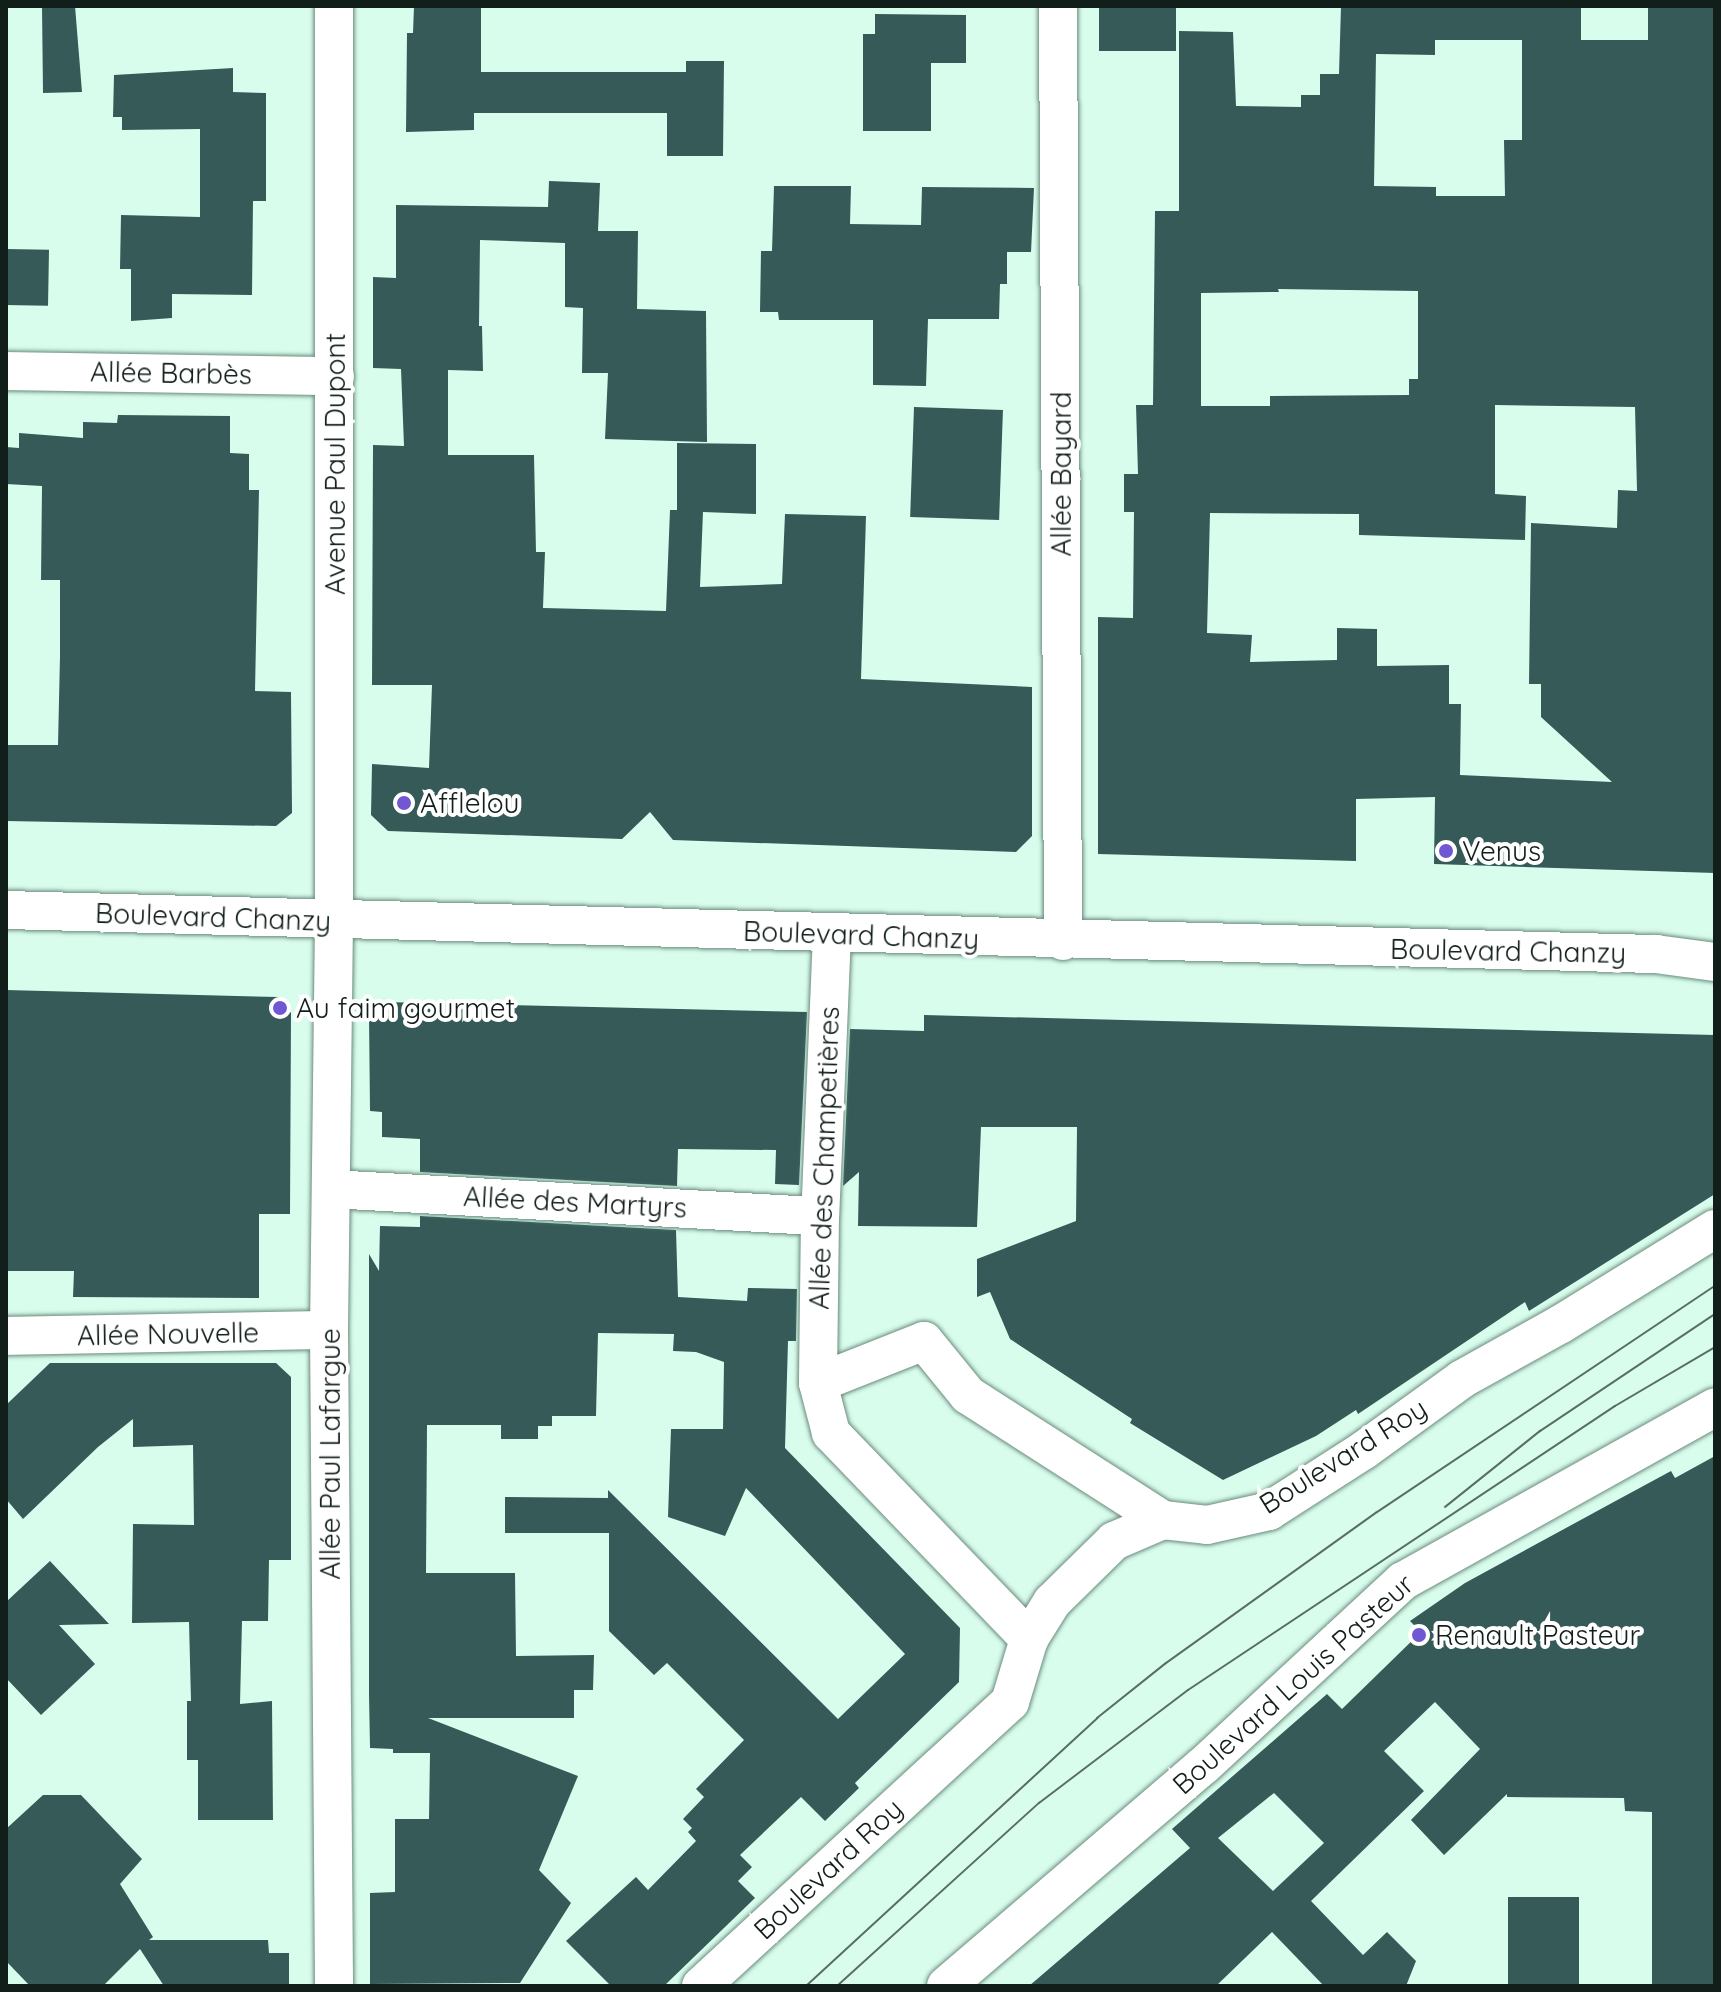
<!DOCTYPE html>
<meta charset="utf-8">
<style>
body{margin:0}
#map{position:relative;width:1721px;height:1992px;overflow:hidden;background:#d9fded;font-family:Quicksand,sans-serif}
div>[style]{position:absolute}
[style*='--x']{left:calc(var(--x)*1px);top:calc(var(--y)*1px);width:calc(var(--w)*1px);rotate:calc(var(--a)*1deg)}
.building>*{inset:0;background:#355a58;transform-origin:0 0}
.roads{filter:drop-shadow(0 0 2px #6a8b7d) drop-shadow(0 0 2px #6a8b7d)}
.minor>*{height:38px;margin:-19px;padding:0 19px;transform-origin:19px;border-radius:19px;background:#fff}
.tram>*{height:2px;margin:-1px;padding:0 1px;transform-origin:1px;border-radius:1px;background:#586d64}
.dots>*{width:22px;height:22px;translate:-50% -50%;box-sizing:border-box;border:4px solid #fff;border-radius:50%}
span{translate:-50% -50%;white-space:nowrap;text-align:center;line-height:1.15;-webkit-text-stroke:8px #fff;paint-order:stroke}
.street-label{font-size:28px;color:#111e19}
.poi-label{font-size:28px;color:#111e19}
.left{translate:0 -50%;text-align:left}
.frame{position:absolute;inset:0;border:8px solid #111e19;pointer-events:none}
</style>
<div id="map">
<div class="building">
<div style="clip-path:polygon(42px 6px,75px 6px,82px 92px,43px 93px)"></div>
<div style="clip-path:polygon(414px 6px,481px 6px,481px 72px,686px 72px,686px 61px,724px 61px,723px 156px,667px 156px,667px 113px,474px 113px,474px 130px,406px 132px,407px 33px,413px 33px)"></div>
<div style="left:1099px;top:6px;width:77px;height:45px"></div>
<div style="clip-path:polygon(evenodd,1341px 6px,1581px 6px,1581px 40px,1648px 40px,1648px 6px,1715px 6px,1715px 873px,1434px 864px,1435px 797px,1356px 799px,1356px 861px,1098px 854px,1098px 617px,1133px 618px,1134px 512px,1124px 512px,1124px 474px,1138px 474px,1136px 405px,1153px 405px,1155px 211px,1179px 211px,1179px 31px,1233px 32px,1236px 106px,1301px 107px,1301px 95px,1320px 95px,1320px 74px,1339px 74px,1341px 6px,1435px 40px,1522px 40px,1522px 140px,1504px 140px,1505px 196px,1436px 196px,1436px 187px,1374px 186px,1376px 54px,1435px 55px,1435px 40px,1341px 6px,1278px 289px,1418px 291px,1418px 379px,1409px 379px,1409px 395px,1270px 396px,1270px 406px,1201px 406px,1201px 293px,1279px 292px,1278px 289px,1341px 6px,1495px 405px,1635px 407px,1637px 491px,1618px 490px,1617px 528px,1531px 523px,1529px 684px,1541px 684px,1541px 717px,1612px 782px,1460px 775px,1461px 704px,1449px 704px,1449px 665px,1377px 666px,1377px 629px,1337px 628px,1337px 660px,1250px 662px,1252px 635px,1207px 633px,1210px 513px,1359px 514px,1359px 535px,1525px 540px,1526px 496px,1495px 494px,1495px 405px)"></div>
<div style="clip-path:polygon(875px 14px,966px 15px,966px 63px,931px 63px,931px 131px,863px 131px,863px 34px,875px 34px)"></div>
<div style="clip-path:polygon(233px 68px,233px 92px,266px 93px,266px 201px,253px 201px,252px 295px,172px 294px,172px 318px,131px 321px,131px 269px,120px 269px,121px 215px,200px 217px,200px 129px,122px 130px,122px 117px,113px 117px,114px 75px)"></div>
<div style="clip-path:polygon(549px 181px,600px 183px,598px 231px,638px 231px,637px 309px,706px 311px,707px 442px,605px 439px,608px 373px,582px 373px,583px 308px,565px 307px,565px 243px,480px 240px,479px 326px,482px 326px,483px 371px,448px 370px,448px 455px,534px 455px,536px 552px,545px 552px,543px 608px,666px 611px,670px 510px,677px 510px,677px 443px,756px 444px,756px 514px,703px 512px,700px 587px,782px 584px,785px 514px,866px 516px,861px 679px,1032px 687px,1032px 836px,1016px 852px,673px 840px,650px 812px,622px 839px,388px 831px,371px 815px,372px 764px,429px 768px,432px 685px,372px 685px,373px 445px,404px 446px,401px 369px,373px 368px,373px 277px,396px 278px,396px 205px,548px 207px)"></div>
<div style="clip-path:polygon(774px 186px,851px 186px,850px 224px,921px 225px,922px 187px,1034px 188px,1031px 252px,1007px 252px,1007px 284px,1000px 284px,999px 319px,928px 319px,926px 386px,873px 385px,873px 320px,779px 320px,778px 312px,760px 312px,761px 251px,772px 251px)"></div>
<div style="left:6px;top:249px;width:43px;height:56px;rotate:1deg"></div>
<div style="left:914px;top:407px;width:89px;height:110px;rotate:2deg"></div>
<div style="clip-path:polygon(118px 415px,230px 416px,230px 453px,249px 454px,249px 490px,259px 490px,255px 691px,291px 692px,292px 813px,276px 826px,6px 821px,6px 745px,58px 745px,60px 656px,60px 580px,41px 580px,42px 486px,6px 484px,6px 447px,19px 448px,19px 433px,83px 438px,83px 422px,117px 423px)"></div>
<div style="clip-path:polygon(6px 990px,278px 997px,291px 1013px,290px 1214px,259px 1214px,259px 1298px,73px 1297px,74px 1271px,6px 1271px)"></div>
<div style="clip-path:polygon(383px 1002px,807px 1012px,799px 1185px,775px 1184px,776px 1150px,678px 1149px,677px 1186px,420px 1172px,420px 1139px,382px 1137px,382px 1112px,370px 1111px,369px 1016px)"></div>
<div style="clip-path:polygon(924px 1015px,1715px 1035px,1715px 1194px,1529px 1311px,1525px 1302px,1358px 1414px,1356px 1410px,1316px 1436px,1223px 1480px,1130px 1423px,1132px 1419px,1010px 1339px,990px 1292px,977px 1297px,977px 1259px,1076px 1221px,1077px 1127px,981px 1127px,977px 1227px,858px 1226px,859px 1172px,843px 1186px,850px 1029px,924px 1031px)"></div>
<div style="clip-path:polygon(420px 1216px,676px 1230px,678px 1297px,747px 1301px,748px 1288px,797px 1289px,796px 1341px,788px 1341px,785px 1448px,960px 1628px,959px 1682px,855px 1783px,859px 1788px,825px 1821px,801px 1797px,740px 1855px,752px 1867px,738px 1881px,755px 1898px,664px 1986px,611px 1986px,566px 1941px,636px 1877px,648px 1890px,696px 1841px,688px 1832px,692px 1828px,683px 1819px,704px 1797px,696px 1789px,744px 1740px,667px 1663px,654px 1675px,609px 1631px,609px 1533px,505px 1533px,505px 1497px,608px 1498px,608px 1490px,838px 1719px,905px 1654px,746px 1488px,725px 1536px,668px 1517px,671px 1429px,723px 1429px,724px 1362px,696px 1352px,673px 1351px,674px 1334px,598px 1333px,596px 1416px,552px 1416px,552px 1426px,538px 1426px,538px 1439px,501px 1439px,501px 1425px,427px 1425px,426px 1573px,515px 1573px,516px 1656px,594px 1655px,593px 1690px,574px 1690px,574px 1718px,428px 1718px,578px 1776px,539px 1870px,571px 1903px,520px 1983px,370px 1984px,370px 1893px,395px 1892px,395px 1819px,429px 1819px,430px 1753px,393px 1753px,393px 1749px,370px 1748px,369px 1695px,369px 1254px,379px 1271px,380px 1226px,420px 1227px)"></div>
<div style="clip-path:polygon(50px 1363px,276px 1363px,291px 1377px,291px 1560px,269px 1560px,268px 1621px,242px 1621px,240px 1704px,272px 1701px,273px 1820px,198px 1820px,198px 1760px,187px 1760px,187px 1701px,191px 1701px,189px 1622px,132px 1623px,133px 1524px,194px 1525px,193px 1445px,133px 1447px,133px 1419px,98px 1447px,23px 1519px,6px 1499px,6px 1405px)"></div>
<div style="clip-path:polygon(evenodd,1715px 1456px,1715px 1986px,1652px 1986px,1652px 1812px,1625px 1811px,1624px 1798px,1507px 1797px,1507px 1794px,1444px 1855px,1411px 1820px,1480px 1749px,1435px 1702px,1384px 1751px,1424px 1791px,1311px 1901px,1363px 1955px,1387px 1932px,1416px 1961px,1406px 1986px,1324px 1986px,1272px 1932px,1216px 1986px,1029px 1986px,1190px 1848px,1172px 1829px,1327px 1694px,1342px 1709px,1421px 1632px,1410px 1621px,1465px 1583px,1610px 1504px,1671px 1471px,1675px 1478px,1715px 1456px,1274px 1793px,1324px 1843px,1273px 1891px,1218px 1838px,1274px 1793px)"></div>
<div style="clip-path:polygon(50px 1561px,109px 1624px,59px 1625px,95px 1664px,41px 1715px,6px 1678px,6px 1602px)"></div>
<div style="clip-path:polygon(43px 1795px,81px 1795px,142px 1859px,120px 1884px,153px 1937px,149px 1940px,268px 1940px,269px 1953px,289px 1953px,289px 1986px,164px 1986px,140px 1949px,103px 1986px,30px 1986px,6px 1961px,6px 1829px)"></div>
<div style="left:1579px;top:1897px;width:89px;height:71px;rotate:90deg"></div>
</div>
<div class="roads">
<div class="minor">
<div style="--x:334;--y:6;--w:915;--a:90"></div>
<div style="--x:334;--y:921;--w:409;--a:90.7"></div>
<div style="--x:329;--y:1330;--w:656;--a:89.56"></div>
<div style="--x:1058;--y:6;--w:935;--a:89.69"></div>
<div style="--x:6;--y:371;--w:329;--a:0.9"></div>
<div style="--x:6;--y:910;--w:1651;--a:1.53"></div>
<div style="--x:1656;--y:954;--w:60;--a:7.7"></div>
<div style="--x:832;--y:934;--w:282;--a:92.4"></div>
<div style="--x:820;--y:1216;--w:167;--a:90.7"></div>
<div style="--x:818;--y:1383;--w:52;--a:75.4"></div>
<div style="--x:831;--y:1433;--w:286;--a:46.1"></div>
<div style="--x:331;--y:1189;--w:490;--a:3.2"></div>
<div style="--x:6;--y:1336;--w:323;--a:-1.1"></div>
<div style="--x:818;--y:1383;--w:114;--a:-21.6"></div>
<div style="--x:924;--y:1341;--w:70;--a:50.8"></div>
<div style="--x:968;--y:1395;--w:232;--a:32.7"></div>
<div style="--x:701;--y:1986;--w:420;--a:-42.6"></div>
<div style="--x:1010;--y:1702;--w:66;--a:-73.2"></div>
<div style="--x:1029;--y:1639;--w:44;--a:-58.1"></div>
<div style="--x:1052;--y:1602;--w:87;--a:-44.5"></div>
<div style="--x:1114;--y:1541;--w:53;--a:-23.2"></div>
<div style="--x:1163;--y:1520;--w:44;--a:6.5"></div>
<div style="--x:1207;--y:1525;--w:64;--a:-12.7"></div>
<div style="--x:1269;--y:1511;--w:113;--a:-32.7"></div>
<div style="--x:1364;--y:1450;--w:121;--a:-35.9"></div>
<div style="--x:1462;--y:1379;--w:113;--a:-29.1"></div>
<div style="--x:1561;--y:1324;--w:181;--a:-31.7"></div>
<div style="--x:946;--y:1986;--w:338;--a:-40.6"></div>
<div style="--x:1203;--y:1766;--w:272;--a:-42.8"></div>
<div style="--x:1403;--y:1581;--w:357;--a:-29.1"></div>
</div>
</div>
<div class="tram">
<div style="--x:1445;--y:1507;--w:122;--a:-38.7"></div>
<div style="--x:1540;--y:1431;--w:211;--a:-33.8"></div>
<div style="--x:806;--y:1986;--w:396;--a:-42.6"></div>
<div style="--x:1097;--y:1718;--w:88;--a:-38.6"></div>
<div style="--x:1166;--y:1663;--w:259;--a:-35.6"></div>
<div style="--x:1377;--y:1512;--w:407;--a:-33.8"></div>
<div style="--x:837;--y:1986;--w:273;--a:-42.2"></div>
<div style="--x:1039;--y:1803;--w:187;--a:-37.2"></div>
<div style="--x:1188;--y:1690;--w:513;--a:-33.63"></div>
<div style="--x:1615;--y:1406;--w:116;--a:-30.5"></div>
</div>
<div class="dots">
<div style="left:404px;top:803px;background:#6f58d1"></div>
<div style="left:1446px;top:851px;background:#6f58d1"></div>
<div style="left:280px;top:1008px;background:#6f58d1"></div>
<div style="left:1419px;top:1635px;background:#6f58d1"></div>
</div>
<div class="street-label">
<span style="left:171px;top:373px;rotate:1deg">Allée Barbès</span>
<span style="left:335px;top:464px;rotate:-90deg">Avenue Paul Dupont</span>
<span style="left:1061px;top:474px;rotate:-90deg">Allée Bayard</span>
<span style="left:213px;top:917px;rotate:2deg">Boulevard Chanzy</span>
<span style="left:861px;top:935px;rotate:2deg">Boulevard Chanzy</span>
<span style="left:1508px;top:951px;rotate:1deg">Boulevard Chanzy</span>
<span style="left:824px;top:1158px;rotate:-88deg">Allée des Champetières</span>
<span style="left:575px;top:1202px;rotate:3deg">Allée des Martyrs</span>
<span style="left:168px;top:1334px;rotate:-1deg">Allée Nouvelle</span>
<span style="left:330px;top:1454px;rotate:-90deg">Allée Paul Lafargue</span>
<span style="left:1343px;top:1456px;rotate:-32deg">Boulevard Roy</span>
<span style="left:1293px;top:1684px;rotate:-42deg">Boulevard Louis Pasteur</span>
<span style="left:828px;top:1869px;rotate:-43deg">Boulevard Roy</span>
</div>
<div class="poi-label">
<span class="left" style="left:420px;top:803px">Afflelou</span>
<span class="left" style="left:1462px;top:851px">Venus</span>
<span class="left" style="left:296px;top:1008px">Au faim gourmet</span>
<span class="left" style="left:1435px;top:1635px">Renault Pasteur</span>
</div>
<div class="frame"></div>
</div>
